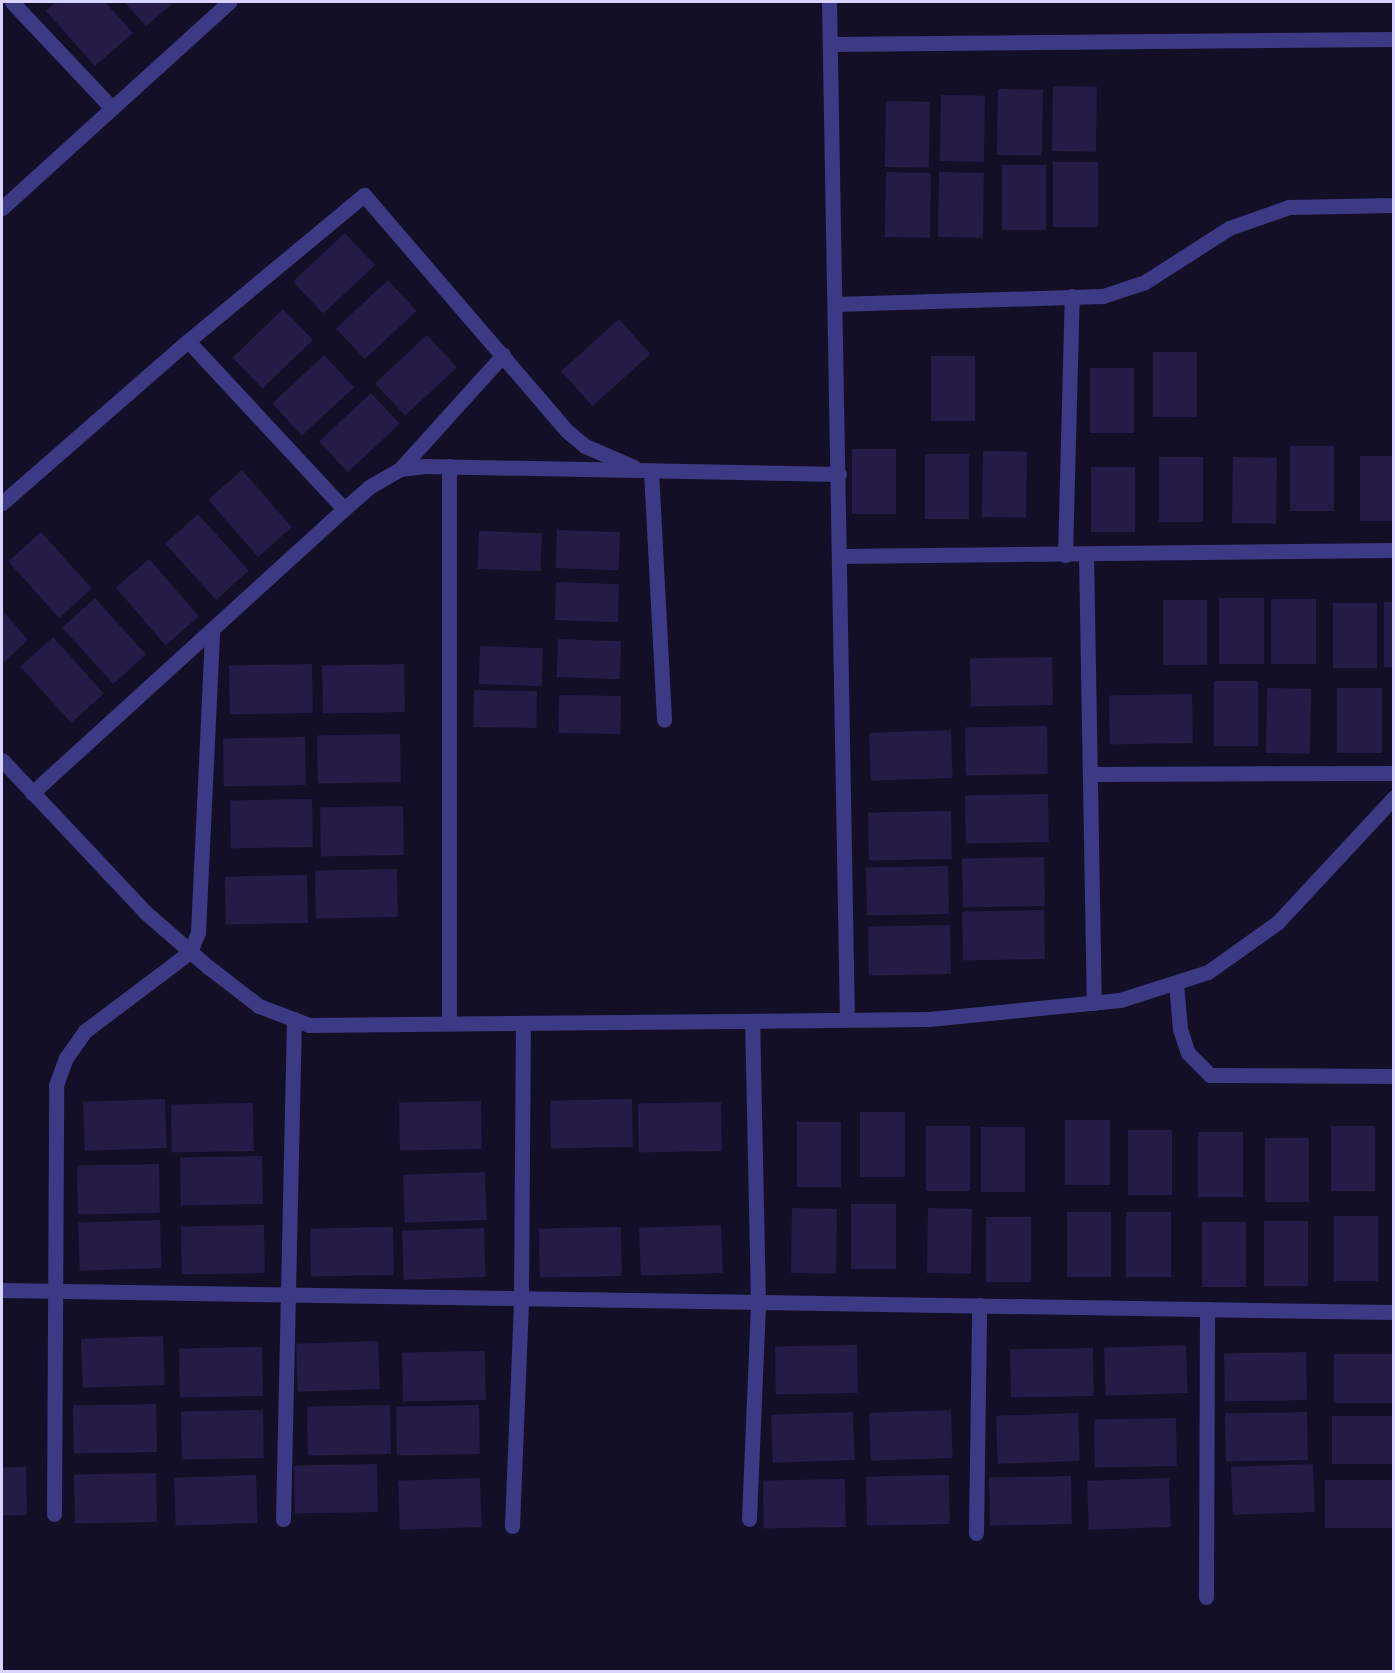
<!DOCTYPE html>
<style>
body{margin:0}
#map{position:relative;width:1395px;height:1673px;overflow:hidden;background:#130f26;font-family:Jost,sans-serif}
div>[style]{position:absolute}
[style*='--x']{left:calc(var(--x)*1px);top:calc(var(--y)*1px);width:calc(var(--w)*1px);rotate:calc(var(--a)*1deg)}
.building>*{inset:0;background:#241b47;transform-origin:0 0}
.street>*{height:15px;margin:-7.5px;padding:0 7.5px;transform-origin:7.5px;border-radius:7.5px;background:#3d3a85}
span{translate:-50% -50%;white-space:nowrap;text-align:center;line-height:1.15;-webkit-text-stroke:6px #130f26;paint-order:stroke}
.frame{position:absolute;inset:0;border:3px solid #d9d4ff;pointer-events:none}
</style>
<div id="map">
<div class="building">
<div style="clip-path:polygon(56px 2px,105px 2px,133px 33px,95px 66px,46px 11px)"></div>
<div style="clip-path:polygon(124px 2px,174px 2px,146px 26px)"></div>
<div style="left:1053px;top:86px;width:44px;height:65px;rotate:1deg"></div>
<div style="left:998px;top:89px;width:45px;height:66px;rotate:1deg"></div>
<div style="left:941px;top:95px;width:44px;height:66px;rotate:1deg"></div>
<div style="left:886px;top:101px;width:44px;height:66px;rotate:1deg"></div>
<div style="left:1053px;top:162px;width:45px;height:65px"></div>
<div style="left:1002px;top:165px;width:44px;height:65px"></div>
<div style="left:886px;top:172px;width:45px;height:65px;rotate:1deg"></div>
<div style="left:939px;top:172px;width:45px;height:65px;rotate:1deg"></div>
<div style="left:345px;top:233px;width:44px;height:71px;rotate:47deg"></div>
<div style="left:388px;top:280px;width:42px;height:71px;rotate:47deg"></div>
<div style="left:283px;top:309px;width:43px;height:70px;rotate:46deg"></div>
<div style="left:619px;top:319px;width:47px;height:78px;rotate:48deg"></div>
<div style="left:427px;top:335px;width:44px;height:71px;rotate:47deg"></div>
<div style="left:1153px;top:352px;width:44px;height:65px"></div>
<div style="left:324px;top:355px;width:44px;height:71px;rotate:47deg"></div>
<div style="left:931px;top:356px;width:44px;height:65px"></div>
<div style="left:1090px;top:368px;width:44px;height:65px"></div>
<div style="left:371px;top:393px;width:42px;height:71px;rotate:47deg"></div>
<div style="left:1290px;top:446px;width:44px;height:65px"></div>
<div style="left:852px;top:449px;width:44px;height:65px"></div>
<div style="left:983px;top:451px;width:44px;height:66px;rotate:1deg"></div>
<div style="left:925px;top:454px;width:44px;height:65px"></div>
<div style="left:1360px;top:456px;width:34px;height:65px"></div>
<div style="left:1159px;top:457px;width:44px;height:65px"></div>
<div style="left:1233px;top:457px;width:44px;height:66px;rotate:1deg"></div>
<div style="left:1091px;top:467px;width:44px;height:65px"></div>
<div style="left:242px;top:470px;width:76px;height:45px;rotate:49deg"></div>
<div style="left:198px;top:514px;width:76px;height:44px;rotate:48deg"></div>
<div style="left:557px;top:530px;width:63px;height:38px;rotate:2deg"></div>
<div style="left:479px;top:531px;width:63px;height:38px;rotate:2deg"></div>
<div style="left:41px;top:532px;width:76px;height:44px;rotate:48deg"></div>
<div style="left:149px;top:559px;width:76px;height:44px;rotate:49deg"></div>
<div style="left:556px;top:582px;width:63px;height:38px;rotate:2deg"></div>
<div style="left:95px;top:598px;width:76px;height:44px;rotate:48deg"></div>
<div style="left:1219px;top:598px;width:45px;height:66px"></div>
<div style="left:1271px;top:599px;width:45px;height:65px"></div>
<div style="left:1163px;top:600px;width:44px;height:65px"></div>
<div style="left:1384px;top:602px;width:10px;height:65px"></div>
<div style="left:1333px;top:603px;width:44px;height:65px"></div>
<div style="clip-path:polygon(2px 610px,28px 640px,2px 664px)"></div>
<div style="left:53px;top:637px;width:76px;height:44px;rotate:48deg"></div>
<div style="left:558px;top:639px;width:63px;height:38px;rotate:2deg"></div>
<div style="left:480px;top:646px;width:63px;height:38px;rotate:2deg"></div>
<div style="left:1052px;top:657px;width:48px;height:82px;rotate:89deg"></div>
<div style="left:312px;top:664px;width:49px;height:83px;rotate:89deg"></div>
<div style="left:404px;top:664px;width:48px;height:82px;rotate:89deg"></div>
<div style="left:1214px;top:681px;width:44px;height:65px"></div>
<div style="left:1267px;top:688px;width:44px;height:65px;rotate:1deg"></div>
<div style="left:1337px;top:688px;width:45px;height:65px"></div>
<div style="left:474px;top:690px;width:63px;height:37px;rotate:1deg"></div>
<div style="left:1192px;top:694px;width:49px;height:83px;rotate:89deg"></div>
<div style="left:559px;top:695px;width:62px;height:38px;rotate:1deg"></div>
<div style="left:1047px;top:726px;width:48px;height:82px;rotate:89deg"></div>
<div style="left:951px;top:730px;width:48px;height:82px;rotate:88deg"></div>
<div style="left:400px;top:734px;width:48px;height:83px;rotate:89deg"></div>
<div style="left:305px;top:737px;width:48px;height:82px;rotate:89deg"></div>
<div style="left:1048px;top:794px;width:48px;height:83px;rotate:89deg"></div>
<div style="left:312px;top:799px;width:48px;height:82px;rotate:89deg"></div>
<div style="left:403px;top:806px;width:49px;height:83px;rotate:89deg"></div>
<div style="left:951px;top:811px;width:48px;height:83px;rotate:89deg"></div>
<div style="left:1044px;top:857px;width:49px;height:82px;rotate:89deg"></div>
<div style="left:948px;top:866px;width:48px;height:82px;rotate:89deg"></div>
<div style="left:397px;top:869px;width:48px;height:82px;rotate:89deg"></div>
<div style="left:307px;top:875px;width:48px;height:82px;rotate:89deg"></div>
<div style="left:1044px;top:910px;width:49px;height:82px;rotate:89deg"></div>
<div style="left:950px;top:925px;width:49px;height:82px;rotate:89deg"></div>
<div style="left:165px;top:1099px;width:49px;height:82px;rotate:88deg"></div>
<div style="left:632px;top:1099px;width:48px;height:82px;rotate:89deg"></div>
<div style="left:481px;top:1101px;width:48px;height:82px;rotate:89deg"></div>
<div style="left:721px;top:1102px;width:49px;height:83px;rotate:89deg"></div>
<div style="left:253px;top:1103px;width:48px;height:82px;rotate:89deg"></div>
<div style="left:860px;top:1112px;width:45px;height:65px"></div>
<div style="left:1065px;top:1120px;width:45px;height:65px"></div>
<div style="left:797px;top:1122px;width:44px;height:65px"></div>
<div style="left:926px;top:1126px;width:44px;height:65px"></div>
<div style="left:1331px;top:1126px;width:44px;height:65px"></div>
<div style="left:981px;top:1127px;width:44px;height:65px"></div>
<div style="left:1128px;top:1130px;width:44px;height:65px"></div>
<div style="left:1198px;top:1132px;width:45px;height:65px"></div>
<div style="left:1265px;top:1138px;width:44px;height:64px"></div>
<div style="left:262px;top:1156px;width:48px;height:82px;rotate:89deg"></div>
<div style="left:159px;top:1164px;width:49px;height:82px;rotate:89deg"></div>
<div style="left:485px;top:1172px;width:48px;height:82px;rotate:88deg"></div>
<div style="left:851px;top:1204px;width:45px;height:65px"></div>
<div style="left:792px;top:1208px;width:45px;height:65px;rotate:1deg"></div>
<div style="left:928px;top:1208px;width:44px;height:65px;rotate:1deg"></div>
<div style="left:1067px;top:1212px;width:44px;height:65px"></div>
<div style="left:1126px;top:1212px;width:45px;height:65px"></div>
<div style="left:1334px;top:1216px;width:44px;height:65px"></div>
<div style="left:986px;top:1217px;width:45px;height:65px"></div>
<div style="left:160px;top:1220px;width:48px;height:82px;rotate:88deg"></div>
<div style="left:1264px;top:1221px;width:44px;height:65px"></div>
<div style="left:1202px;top:1222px;width:44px;height:65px"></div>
<div style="left:264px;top:1225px;width:48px;height:83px;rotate:89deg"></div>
<div style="left:721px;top:1225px;width:48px;height:82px;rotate:88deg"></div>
<div style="left:393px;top:1227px;width:48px;height:83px;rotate:89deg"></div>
<div style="left:621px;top:1227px;width:49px;height:82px;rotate:89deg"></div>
<div style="left:484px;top:1228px;width:49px;height:82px;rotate:88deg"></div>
<div style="left:163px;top:1336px;width:49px;height:82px;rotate:88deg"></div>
<div style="left:378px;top:1341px;width:48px;height:82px;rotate:88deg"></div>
<div style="left:857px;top:1345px;width:48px;height:82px;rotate:89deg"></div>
<div style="left:1186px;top:1345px;width:48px;height:82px;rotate:88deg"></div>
<div style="left:262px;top:1347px;width:49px;height:83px;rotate:89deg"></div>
<div style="left:1093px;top:1348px;width:48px;height:83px;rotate:89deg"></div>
<div style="left:485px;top:1351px;width:49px;height:83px;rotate:89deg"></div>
<div style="left:1306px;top:1352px;width:48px;height:82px;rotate:89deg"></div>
<div style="left:1394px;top:1354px;width:49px;height:60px;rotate:90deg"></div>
<div style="left:156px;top:1404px;width:48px;height:83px;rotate:89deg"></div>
<div style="left:390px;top:1405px;width:49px;height:83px;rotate:89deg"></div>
<div style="left:479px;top:1405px;width:49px;height:83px;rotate:89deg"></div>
<div style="left:263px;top:1410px;width:48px;height:82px;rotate:89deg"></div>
<div style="left:951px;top:1410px;width:48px;height:82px;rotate:88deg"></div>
<div style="left:853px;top:1412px;width:48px;height:82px;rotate:88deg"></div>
<div style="left:1307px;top:1412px;width:48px;height:82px;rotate:89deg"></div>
<div style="left:1078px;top:1413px;width:48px;height:82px;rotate:88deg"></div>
<div style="left:1394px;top:1416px;width:48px;height:62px;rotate:90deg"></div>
<div style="left:1176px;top:1418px;width:48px;height:82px;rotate:89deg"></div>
<div style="left:377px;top:1464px;width:48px;height:83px;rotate:89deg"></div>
<div style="left:1313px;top:1464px;width:48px;height:82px;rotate:88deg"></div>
<div style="left:26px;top:1467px;width:48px;height:24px;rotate:89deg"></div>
<div style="left:156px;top:1473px;width:49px;height:82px;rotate:89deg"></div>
<div style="left:256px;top:1475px;width:48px;height:82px;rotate:88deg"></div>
<div style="left:949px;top:1475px;width:49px;height:83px;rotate:89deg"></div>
<div style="left:1071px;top:1476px;width:48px;height:82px;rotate:89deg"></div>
<div style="left:480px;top:1478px;width:49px;height:82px;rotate:88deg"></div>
<div style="left:1169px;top:1478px;width:49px;height:82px;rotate:88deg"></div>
<div style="left:845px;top:1479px;width:48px;height:82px;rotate:89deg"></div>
<div style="left:1394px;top:1480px;width:48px;height:69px;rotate:90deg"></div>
</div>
<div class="street">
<div style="--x:12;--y:2;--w:146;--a:46.7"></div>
<div style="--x:829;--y:2;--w:1017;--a:88.99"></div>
<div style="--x:832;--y:44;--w:562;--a:-0.51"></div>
<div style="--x:2;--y:208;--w:307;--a:-42.2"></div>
<div style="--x:836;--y:304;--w:267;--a:-1.7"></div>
<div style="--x:1103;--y:296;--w:44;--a:-18.4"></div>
<div style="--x:1145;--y:282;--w:100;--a:-32.7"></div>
<div style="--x:1229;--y:228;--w:64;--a:-19.3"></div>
<div style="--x:1289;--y:207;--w:105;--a:-1.1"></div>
<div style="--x:188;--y:341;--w:229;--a:-39.7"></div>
<div style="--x:364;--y:195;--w:311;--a:49.3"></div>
<div style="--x:567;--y:431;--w:23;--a:40"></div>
<div style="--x:585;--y:446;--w:53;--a:23.2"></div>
<div style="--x:449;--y:466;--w:557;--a:90"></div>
<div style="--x:400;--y:469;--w:154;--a:-47.9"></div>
<div style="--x:651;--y:471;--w:249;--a:87"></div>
<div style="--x:2;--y:503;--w:247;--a:-41.1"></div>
<div style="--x:188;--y:341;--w:229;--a:47.1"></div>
<div style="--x:1086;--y:554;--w:449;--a:89"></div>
<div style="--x:1065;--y:555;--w:259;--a:-88.5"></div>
<div style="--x:840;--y:556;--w:554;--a:-0.62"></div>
<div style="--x:2;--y:760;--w:209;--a:46.7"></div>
<div style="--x:145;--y:912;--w:82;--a:41.1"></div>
<div style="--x:207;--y:966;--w:66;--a:37.6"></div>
<div style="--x:259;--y:1006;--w:53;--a:20.8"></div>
<div style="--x:309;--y:1025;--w:620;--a:-0.55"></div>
<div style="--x:929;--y:1019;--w:192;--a:-5.7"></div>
<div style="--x:1120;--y:1000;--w:92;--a:-17.7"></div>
<div style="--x:1208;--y:972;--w:86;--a:-35.5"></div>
<div style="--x:1278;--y:922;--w:171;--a:-47.1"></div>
<div style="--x:1090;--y:774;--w:304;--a:-0.2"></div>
<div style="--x:32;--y:793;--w:422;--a:-42.3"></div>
<div style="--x:344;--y:509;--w:33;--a:-41"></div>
<div style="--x:369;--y:487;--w:36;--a:-30"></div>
<div style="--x:400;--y:469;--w:23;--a:-7"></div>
<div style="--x:423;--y:466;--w:416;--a:1.1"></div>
<div style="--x:1176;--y:983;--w:46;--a:85"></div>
<div style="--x:1180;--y:1029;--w:25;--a:72"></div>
<div style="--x:1188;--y:1053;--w:31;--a:45"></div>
<div style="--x:1210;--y:1075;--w:184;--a:0.3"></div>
<div style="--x:2;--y:1290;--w:1392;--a:0.91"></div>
<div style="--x:54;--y:1514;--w:429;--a:-89.7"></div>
<div style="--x:56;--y:1085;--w:29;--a:-70"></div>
<div style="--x:66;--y:1058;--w:33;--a:-55"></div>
<div style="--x:85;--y:1031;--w:131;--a:-37"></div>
<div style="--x:190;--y:952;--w:22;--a:-68"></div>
<div style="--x:198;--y:932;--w:300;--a:-87.3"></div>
<div style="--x:283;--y:1519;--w:500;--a:-88.74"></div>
<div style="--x:749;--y:1519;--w:217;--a:-87.6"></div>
<div style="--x:758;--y:1302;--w:281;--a:-91.2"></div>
<div style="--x:512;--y:1526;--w:228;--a:-87.7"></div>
<div style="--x:521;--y:1298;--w:275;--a:-89.6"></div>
<div style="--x:976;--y:1533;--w:228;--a:-89.2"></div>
<div style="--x:1206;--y:1597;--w:288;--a:-89.8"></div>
</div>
<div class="frame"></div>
</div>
